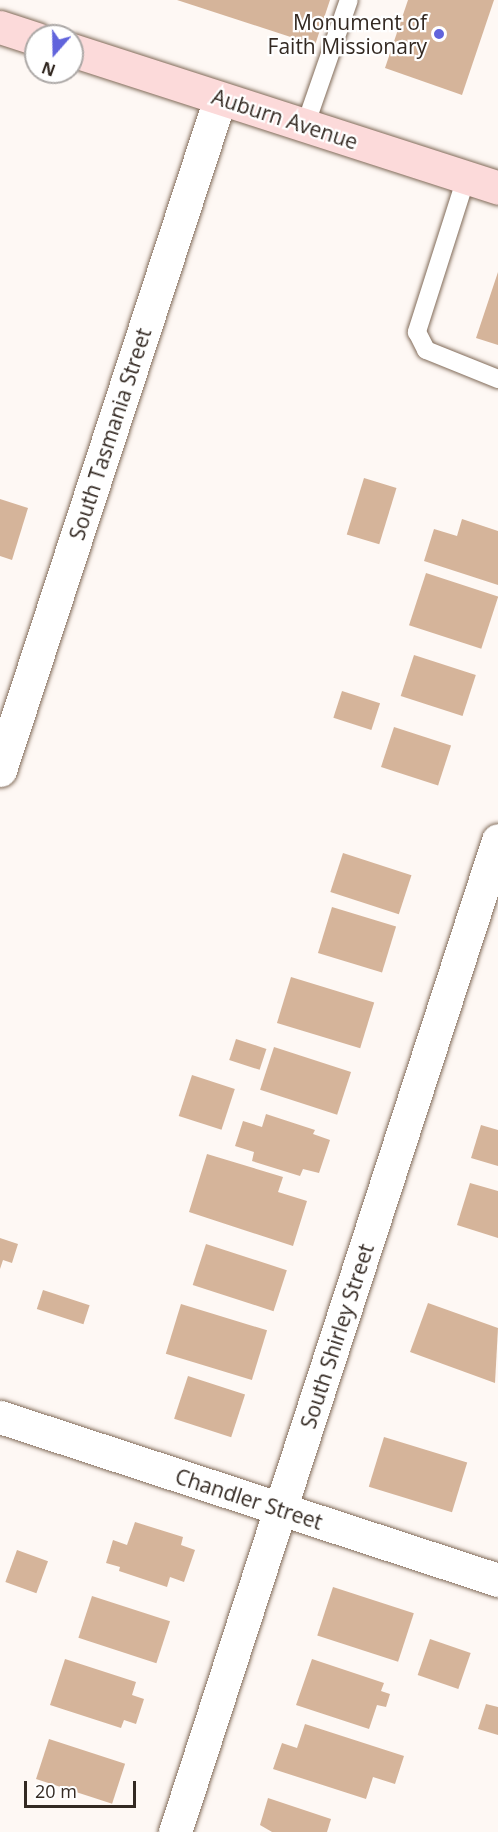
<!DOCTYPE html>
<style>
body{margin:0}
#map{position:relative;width:498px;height:1832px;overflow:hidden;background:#fef8f4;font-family:"Open Sans",sans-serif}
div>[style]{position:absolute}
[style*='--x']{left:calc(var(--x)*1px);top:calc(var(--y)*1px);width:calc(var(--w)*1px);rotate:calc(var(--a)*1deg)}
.building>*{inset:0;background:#d5b49a;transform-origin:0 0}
.roads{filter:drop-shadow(0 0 2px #816b59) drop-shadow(0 0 2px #816b59)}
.lane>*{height:18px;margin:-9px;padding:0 9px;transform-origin:9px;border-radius:9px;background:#fff}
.street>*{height:33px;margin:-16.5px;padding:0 16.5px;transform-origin:16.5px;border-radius:16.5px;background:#fff}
.secondary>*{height:33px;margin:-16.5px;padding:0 16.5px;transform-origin:16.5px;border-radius:16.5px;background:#fcdada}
.dots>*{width:16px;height:16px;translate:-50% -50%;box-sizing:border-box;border:3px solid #fff;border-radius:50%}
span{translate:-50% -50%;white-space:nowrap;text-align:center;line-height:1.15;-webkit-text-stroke:4.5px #fff;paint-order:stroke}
.poi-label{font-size:21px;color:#332922}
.right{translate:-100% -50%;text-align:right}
.street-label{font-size:21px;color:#332922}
.north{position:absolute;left:24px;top:24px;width:60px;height:60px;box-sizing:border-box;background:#fff;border:2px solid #ada9a7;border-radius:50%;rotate:200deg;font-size:16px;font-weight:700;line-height:24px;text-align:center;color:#332922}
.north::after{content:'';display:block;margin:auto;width:21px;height:27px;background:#6164dc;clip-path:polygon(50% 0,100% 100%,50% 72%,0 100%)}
.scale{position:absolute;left:24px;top:1781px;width:112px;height:27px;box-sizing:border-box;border:3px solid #332922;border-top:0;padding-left:8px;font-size:18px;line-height:21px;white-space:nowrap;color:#332922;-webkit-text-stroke:4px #fff;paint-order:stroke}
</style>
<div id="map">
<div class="building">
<div style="clip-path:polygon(177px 0,330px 0,315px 45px)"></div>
<div style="clip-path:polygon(408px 0,494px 0,462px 95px,385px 68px)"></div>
<div style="clip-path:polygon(498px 272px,498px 345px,476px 338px)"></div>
<div style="left:364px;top:478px;width:34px;height:59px;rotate:17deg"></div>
<div style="clip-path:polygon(0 499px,28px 508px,12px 560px,0 556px)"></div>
<div style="clip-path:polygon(462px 519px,498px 531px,498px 585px,424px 561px,434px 529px,457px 536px)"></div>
<div style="left:426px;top:573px;width:76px;height:55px;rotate:18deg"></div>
<div style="left:414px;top:655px;width:65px;height:43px;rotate:18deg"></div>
<div style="left:342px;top:691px;width:40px;height:28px;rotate:18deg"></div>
<div style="left:394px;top:727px;width:60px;height:42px;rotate:18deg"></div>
<div style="left:343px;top:853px;width:72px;height:41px;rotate:18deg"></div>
<div style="left:332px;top:907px;width:67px;height:48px;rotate:17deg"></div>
<div style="left:291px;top:977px;width:87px;height:48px;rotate:17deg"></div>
<div style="left:236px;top:1039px;width:32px;height:22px;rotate:18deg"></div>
<div style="left:274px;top:1047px;width:81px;height:45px;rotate:18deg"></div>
<div style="left:192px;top:1075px;width:45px;height:43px;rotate:18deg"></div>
<div style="clip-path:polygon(266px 1114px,315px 1130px,313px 1134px,330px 1140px,319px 1173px,303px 1169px,300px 1176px,252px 1161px,254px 1152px,235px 1146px,243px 1121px,262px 1127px)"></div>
<div style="clip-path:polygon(481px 1125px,498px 1130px,498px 1166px,471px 1158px)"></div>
<div style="clip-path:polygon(207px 1154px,283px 1177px,278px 1192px,307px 1201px,293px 1246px,189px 1212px)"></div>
<div style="clip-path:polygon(470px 1183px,498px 1191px,498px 1238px,457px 1225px)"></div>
<div style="clip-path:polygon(0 1238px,18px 1244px,12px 1263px,3px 1260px,0 1269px)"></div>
<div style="left:206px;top:1244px;width:85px;height:43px;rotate:18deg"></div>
<div style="left:43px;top:1290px;width:49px;height:20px;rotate:18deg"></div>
<div style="clip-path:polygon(428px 1303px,498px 1328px,495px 1383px,410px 1352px)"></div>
<div style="left:181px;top:1304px;width:90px;height:52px;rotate:17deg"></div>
<div style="left:188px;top:1376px;width:60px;height:45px;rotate:18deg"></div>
<div style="left:384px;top:1437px;width:87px;height:52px;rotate:17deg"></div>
<div style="clip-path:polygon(135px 1522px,183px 1537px,181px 1545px,195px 1550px,184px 1582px,170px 1577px,167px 1587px,119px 1571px,120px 1567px,106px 1563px,113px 1540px,127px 1545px)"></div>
<div style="left:17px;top:1550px;width:33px;height:34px;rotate:20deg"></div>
<div style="left:333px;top:1587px;width:85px;height:51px;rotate:18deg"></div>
<div style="left:92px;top:1596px;width:82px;height:44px;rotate:18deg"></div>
<div style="left:430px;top:1639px;width:43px;height:38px;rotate:19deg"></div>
<div style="clip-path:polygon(65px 1659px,136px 1682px,132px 1695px,144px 1699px,136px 1724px,124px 1720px,121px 1728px,50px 1705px)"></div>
<div style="clip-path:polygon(312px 1659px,384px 1683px,381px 1691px,390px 1694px,386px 1707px,377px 1705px,369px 1729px,296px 1705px)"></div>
<div style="clip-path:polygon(486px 1704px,498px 1707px,498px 1735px,478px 1729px)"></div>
<div style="clip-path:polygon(305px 1724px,404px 1756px,395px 1784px,373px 1777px,366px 1799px,273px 1769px,282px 1743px,297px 1748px)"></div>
<div style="left:49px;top:1739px;width:80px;height:42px;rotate:18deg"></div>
<div style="clip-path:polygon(268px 1798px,331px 1819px,327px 1832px,272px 1832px,260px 1825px)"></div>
</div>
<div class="roads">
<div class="lane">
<div style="--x:305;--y:126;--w:133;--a:-70.8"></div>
<div style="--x:466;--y:178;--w:162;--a:107.7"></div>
<div style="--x:417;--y:332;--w:20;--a:63"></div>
<div style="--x:426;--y:350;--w:78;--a:21.9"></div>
</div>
<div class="street">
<div style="--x:0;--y:770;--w:707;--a:-71.87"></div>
<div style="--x:0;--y:1417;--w:524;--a:18.12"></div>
<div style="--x:175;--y:1832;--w:1043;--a:-71.96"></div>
</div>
<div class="secondary">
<div style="--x:0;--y:27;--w:38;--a:18"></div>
<div style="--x:72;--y:50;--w:448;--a:17.9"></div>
</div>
</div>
<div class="dots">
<div style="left:439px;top:34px;background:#6164dc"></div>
</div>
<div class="poi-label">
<span class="right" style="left:427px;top:34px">Monument of<br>Faith Missionary</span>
</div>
<div class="street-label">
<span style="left:285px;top:119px;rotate:18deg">Auburn Avenue</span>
<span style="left:110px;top:434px;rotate:-72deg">South Tasmania Street</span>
<span style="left:337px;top:1336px;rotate:-72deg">South Shirley Street</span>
<span style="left:249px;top:1499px;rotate:18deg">Chandler Street</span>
</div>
<div class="north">N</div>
<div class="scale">20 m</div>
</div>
